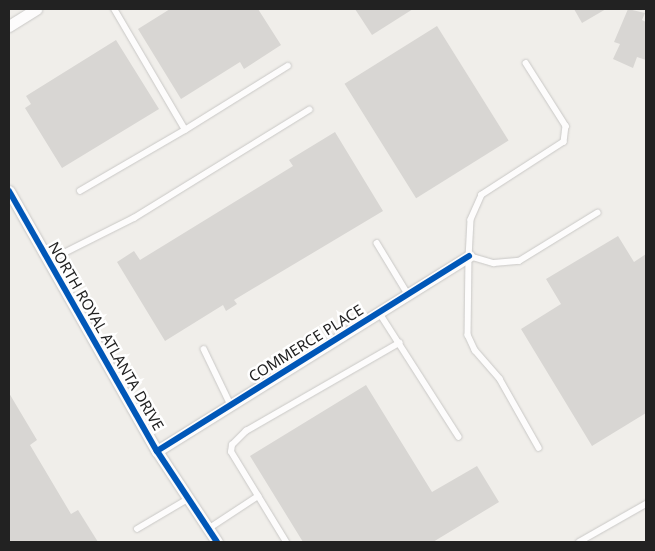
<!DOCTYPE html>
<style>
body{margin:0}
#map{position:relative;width:655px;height:551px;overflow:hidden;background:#f0eeea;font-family:"Noto Sans",sans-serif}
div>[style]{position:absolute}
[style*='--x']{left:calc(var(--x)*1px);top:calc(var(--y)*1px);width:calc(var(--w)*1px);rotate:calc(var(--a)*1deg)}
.building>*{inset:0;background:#d8d6d3;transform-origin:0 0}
.roads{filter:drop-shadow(0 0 1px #c9c8c6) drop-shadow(0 0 1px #c9c8c6)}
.lane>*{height:5.5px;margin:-2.75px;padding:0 2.75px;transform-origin:2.75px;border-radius:2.75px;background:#fdfcfc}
.street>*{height:11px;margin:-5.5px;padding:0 5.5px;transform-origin:5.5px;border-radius:5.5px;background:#fdfcfc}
.cycleway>*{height:6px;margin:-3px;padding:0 3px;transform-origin:3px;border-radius:3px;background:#0057b8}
span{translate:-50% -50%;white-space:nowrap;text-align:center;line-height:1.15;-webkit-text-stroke:5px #fff;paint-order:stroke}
.street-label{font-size:15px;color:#222}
.frame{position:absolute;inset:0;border:10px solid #222;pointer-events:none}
</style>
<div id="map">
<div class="building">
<div style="clip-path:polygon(170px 9px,258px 9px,281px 45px,244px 69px,240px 62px,181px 99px,138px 29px)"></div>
<div style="clip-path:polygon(355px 9px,413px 9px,372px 35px)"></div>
<div style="clip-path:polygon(574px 9px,606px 9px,582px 23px)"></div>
<div style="clip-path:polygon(628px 9px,645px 13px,642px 20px,646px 22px,646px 60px,637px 57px,633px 68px,613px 59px,620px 44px,614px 42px)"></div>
<div style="left:437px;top:26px;width:135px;height:109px;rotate:58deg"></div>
<div style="clip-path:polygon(116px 40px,159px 109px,62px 168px,25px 108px,31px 104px,26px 96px)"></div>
<div style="clip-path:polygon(335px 132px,383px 211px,234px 300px,237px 304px,226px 311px,223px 305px,165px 341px,117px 262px,134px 251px,140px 260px,293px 166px,289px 160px)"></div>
<div style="clip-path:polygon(618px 236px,634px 262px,646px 254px,646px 413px,592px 446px,521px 329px,561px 304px,546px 279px)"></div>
<div style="clip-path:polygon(366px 385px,432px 492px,477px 466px,499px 502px,433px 542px,303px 542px,250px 456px)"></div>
<div style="clip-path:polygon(9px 393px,37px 440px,30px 445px,71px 514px,78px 510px,98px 542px,9px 542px)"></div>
</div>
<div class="roads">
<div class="lane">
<div style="--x:526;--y:63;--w:75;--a:57.6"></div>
<div style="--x:566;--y:126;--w:16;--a:97"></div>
<div style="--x:564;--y:142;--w:98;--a:147.1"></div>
<div style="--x:482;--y:195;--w:27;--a:114"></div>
<div style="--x:471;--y:220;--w:36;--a:93"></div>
<div style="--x:469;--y:256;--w:26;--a:16"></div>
<div style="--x:494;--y:263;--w:25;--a:-5"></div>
<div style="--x:519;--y:261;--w:92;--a:-31.6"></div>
<div style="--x:185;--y:130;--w:121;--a:-31.9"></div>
<div style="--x:80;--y:191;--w:121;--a:-30.2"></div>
<div style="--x:185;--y:130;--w:140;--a:-120.4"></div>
<div style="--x:377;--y:243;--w:60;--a:58.7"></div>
<div style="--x:469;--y:256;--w:79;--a:90.7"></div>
<div style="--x:468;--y:335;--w:17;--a:65"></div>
<div style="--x:475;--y:350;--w:38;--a:49"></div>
<div style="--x:500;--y:379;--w:79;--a:60.5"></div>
<div style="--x:48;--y:261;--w:96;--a:-26.6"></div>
<div style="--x:134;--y:218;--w:206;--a:-31.7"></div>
<div style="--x:379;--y:312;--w:148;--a:57.4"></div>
<div style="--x:204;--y:349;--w:62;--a:64.3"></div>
<div style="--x:137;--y:529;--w:59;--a:-30.5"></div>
<div style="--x:208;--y:529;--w:60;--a:-33.4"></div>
<div style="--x:286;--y:542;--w:105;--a:-121.4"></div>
<div style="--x:231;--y:452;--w:7;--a:-82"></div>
<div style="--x:232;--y:445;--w:20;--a:-45"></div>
<div style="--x:246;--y:431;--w:177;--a:-29.9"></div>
<div style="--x:579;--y:542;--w:77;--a:-29.6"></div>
</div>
<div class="street">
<div style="--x:9;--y:26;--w:32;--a:-32"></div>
<div style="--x:9;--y:191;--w:299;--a:60.4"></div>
<div style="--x:157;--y:451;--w:109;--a:56.6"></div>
<div style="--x:157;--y:451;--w:368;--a:-32"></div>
</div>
</div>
<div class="cycleway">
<div style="--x:9;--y:191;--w:299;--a:60.4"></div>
<div style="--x:157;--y:451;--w:109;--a:56.6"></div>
<div style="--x:157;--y:451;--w:368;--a:-32"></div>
</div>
<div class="street-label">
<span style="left:106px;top:336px;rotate:60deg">NORTH ROYAL ATLANTA DRIVE</span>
<span style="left:306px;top:343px;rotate:-32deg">COMMERCE PLACE</span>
</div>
<div class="frame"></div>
</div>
